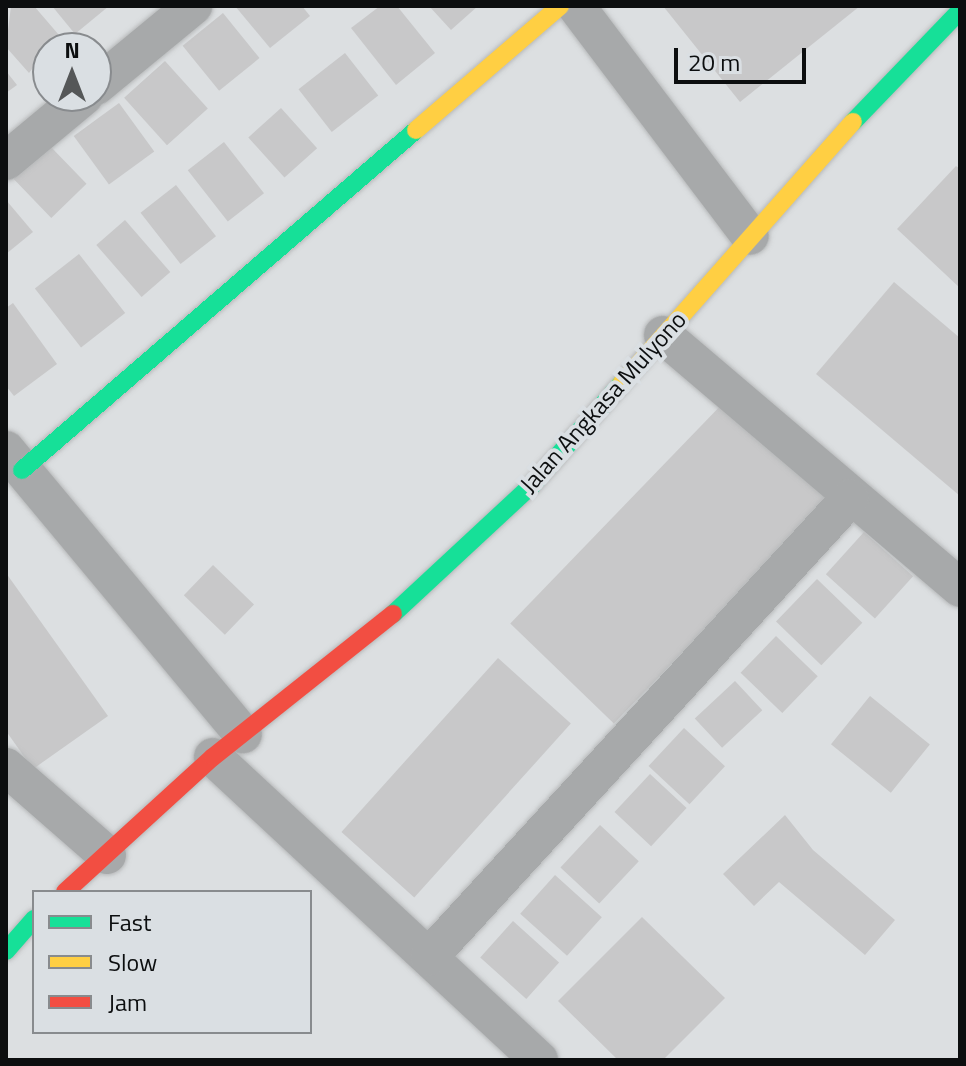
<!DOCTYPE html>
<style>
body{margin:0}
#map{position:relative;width:966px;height:1066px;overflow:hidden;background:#dcdfe1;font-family:"Titillium Web",sans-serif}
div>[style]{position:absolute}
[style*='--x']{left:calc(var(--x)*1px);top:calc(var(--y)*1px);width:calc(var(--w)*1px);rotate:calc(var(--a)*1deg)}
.building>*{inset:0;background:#c8c8c9;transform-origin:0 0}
.roads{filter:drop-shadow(0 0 2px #b7b9ba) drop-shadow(0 0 2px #b7b9ba)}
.street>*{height:38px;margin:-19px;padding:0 19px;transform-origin:19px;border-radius:19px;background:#a7a9aa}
.fast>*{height:18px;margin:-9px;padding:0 9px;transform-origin:9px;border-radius:9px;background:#16e098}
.slow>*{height:18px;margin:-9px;padding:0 9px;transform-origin:9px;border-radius:9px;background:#ffcf43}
.jam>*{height:18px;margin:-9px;padding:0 9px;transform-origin:9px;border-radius:9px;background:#f24e42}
span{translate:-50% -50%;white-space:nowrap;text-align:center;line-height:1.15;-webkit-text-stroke:8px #dadfe3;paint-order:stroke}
.street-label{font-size:24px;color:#0c0e0f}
.frame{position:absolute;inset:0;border:8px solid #0c0e0f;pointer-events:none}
.legend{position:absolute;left:32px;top:890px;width:280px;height:144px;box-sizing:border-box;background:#dadfe3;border:2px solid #888b8e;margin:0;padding:10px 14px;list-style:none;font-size:24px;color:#0c0e0f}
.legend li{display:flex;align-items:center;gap:16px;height:40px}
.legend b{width:40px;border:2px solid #888b8e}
.north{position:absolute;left:32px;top:32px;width:80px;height:80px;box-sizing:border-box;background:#dadfe3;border:2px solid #888b8e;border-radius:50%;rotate:0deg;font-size:22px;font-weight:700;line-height:32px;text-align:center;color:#0c0e0f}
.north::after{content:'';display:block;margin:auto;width:28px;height:36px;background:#555758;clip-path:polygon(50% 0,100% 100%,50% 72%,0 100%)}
.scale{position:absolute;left:674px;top:48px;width:132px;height:36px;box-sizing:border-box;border:4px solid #0c0e0f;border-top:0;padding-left:10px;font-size:24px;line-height:28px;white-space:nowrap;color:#0c0e0f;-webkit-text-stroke:6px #dadfe3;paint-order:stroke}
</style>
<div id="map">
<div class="building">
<div style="clip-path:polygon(11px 6px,34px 6px,65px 42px,48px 48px,29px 73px,6px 47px)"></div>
<div style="clip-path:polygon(52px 6px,109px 6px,75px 34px)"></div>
<div style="clip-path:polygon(235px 6px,302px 6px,310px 16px,270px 48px)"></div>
<div style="clip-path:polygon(380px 6px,397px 6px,435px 53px,396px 85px,351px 28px)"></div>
<div style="clip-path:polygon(429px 6px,478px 6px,451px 30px)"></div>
<div style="clip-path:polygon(663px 6px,860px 6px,740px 102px)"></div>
<div style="left:223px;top:13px;width:58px;height:52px;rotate:51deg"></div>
<div style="left:345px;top:53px;width:54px;height:59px;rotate:52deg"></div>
<div style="left:165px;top:61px;width:64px;height:55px;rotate:48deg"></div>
<div style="clip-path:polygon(6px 71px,17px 85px,6px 93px)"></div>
<div style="left:119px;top:103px;width:60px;height:56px;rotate:54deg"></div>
<div style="left:281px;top:108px;width:54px;height:44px;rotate:48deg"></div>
<div style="left:224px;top:142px;width:65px;height:46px;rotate:52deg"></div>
<div style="left:49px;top:145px;width:54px;height:49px;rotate:46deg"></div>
<div style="clip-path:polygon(956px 166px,960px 169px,960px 288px,897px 229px)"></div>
<div style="left:176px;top:185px;width:65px;height:45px;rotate:52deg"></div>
<div style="clip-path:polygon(6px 200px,33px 232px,6px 254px)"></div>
<div style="left:125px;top:220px;width:69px;height:38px;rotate:49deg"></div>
<div style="left:79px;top:254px;width:75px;height:56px;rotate:52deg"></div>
<div style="clip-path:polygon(894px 282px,960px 338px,960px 496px,816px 374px)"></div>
<div style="clip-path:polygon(13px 303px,57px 364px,14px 396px,6px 386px,6px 308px)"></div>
<div style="left:727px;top:399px;width:144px;height:312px;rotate:44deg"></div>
<div style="left:864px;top:532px;width:66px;height:57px;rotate:42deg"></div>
<div style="left:213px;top:565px;width:57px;height:42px;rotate:44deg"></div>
<div style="clip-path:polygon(6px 573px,108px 716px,33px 769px,6px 731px)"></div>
<div style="left:817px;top:579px;width:63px;height:59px;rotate:44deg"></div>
<div style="left:776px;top:636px;width:58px;height:51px;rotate:44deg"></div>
<div style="left:498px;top:658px;width:98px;height:234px;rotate:42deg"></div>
<div style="left:735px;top:681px;width:40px;height:55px;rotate:47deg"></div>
<div style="left:870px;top:696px;width:77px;height:62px;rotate:39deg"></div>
<div style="left:684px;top:728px;width:56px;height:52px;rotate:43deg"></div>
<div style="left:650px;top:774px;width:50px;height:52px;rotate:43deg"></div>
<div style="clip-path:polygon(785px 815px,813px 850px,895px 920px,865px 955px,779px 882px,754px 906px,723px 874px)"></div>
<div style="left:600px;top:825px;width:53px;height:58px;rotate:43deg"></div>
<div style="left:555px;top:875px;width:63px;height:52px;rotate:42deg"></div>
<div style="clip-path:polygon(642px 917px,725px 998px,663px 1060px,618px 1060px,558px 1001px)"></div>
<div style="left:513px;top:921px;width:62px;height:49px;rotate:42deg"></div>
</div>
<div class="roads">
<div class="street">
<div style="--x:576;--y:6;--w:288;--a:52.9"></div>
<div style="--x:96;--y:86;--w:126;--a:-39.5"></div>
<div style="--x:6;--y:161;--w:102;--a:-39.8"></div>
<div style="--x:663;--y:335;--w:390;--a:40.4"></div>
<div style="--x:6;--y:450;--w:370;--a:50.2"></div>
<div style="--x:213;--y:757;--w:445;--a:42.9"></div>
<div style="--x:6;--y:767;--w:134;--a:41.1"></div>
<div style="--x:429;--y:957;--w:623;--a:-47.47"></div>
</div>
<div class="fast">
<div style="--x:853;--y:122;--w:154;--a:-46.1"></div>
<div style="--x:22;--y:470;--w:520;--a:-40.79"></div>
<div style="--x:393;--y:614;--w:190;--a:-42.9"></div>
<div style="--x:532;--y:485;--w:135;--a:-48.6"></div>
<div style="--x:6;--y:951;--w:43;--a:-48.8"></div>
</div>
<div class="slow">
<div style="--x:416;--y:130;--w:190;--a:-40.7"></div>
<div style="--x:621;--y:384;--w:350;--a:-48.5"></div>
</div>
<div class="jam">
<div style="--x:65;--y:892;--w:200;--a:-42.4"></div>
<div style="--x:213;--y:757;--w:230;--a:-38.5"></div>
</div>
</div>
<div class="street-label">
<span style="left:603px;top:402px;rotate:-48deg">Jalan Angkasa Mulyono</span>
</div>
<div class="frame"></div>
<ul class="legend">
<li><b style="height:10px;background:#16e098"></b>Fast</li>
<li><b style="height:10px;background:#ffcf43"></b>Slow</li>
<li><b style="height:10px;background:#f24e42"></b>Jam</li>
</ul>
<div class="north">N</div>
<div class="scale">20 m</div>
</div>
